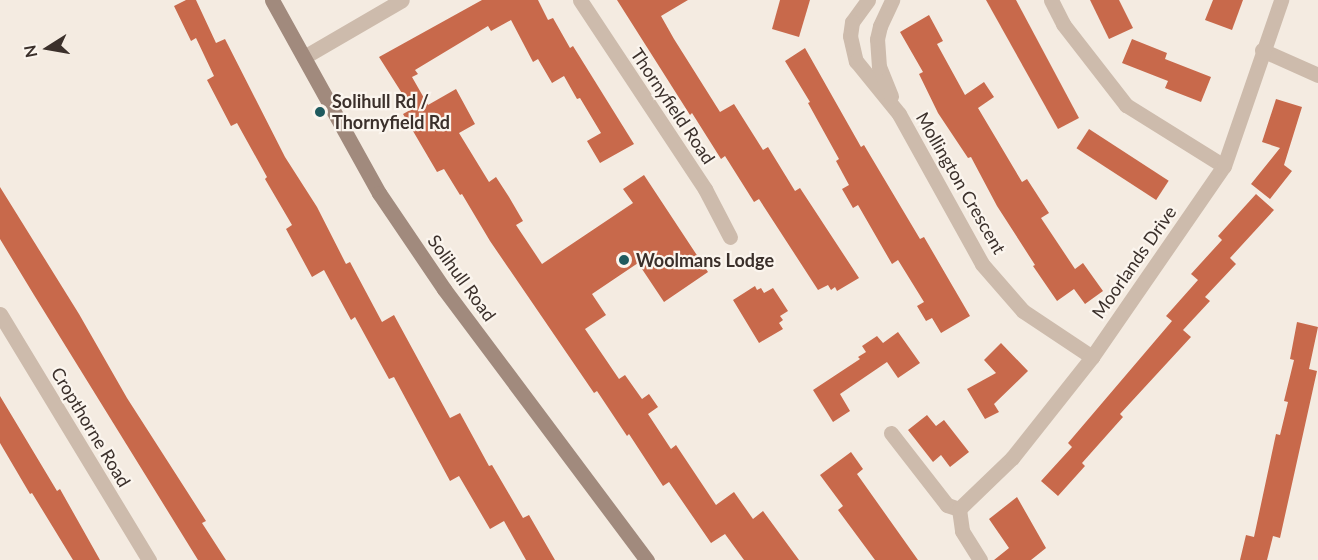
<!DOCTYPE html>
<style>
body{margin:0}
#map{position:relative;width:1318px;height:560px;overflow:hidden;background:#f4ebe1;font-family:Lato,sans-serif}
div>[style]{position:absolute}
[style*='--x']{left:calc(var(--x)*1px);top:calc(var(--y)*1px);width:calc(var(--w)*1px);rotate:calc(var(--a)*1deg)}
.building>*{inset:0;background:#c8694b;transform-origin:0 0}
.street>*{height:15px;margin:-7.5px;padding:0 7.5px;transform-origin:7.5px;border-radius:7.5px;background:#cdbbac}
.secondary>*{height:15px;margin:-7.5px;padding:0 7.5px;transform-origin:7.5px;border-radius:7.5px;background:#a18a7d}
.dots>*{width:16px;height:16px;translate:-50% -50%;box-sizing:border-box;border:3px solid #fbf5ee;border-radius:50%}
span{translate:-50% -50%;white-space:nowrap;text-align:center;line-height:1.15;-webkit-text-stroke:4.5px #fbf5ee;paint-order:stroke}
.poi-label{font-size:18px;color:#3b302b;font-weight:700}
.left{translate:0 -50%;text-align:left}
.street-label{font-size:18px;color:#3b302b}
.north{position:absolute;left:18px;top:18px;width:60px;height:60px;-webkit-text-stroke:4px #fbf5ee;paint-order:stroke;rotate:259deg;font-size:16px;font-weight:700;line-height:24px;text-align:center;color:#3b302b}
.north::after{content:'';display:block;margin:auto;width:21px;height:27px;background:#3b302b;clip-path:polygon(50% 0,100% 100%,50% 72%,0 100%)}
</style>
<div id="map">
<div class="building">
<div style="clip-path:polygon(186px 0,196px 0,216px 43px,225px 39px,285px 157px,317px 207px,346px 264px,350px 262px,382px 322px,394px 315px,450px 418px,460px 413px,489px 466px,492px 465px,523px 518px,529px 515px,555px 560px,526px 560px,504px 521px,490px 529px,459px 476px,450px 481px,394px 377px,389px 379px,355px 317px,351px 320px,324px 270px,312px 277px,286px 229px,292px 225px,265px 179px,267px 177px,237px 123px,231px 126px,207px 80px,214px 76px,196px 38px,191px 41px,174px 6px)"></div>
<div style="clip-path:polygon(482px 0,538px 0,548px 20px,553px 18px,570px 48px,573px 46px,634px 144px,600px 163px,587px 141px,601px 133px,580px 98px,577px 99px,564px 76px,552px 83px,538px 59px,533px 62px,511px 20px,491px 31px,488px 26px,415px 70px,418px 74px,412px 77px,428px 105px,456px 89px,475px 124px,459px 133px,489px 182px,496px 177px,509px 197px,523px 221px,516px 225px,542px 264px,633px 203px,623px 189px,644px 175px,708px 272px,664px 302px,638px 263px,592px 294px,606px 315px,585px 329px,619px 379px,625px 375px,642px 399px,649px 394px,658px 407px,648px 414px,671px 449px,676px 445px,716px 505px,734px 492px,753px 519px,763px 511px,799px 560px,744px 560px,725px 534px,711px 543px,669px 482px,663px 486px,629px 434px,627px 436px,597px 391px,594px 393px,490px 241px,462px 194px,460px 195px,444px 169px,437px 172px,403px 114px,412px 109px,379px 57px)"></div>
<div style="clip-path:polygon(617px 0,688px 0,661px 16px,674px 39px,720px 112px,734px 104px,763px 150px,768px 147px,795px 191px,800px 188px,859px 278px,837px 291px,835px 287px,831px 290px,828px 285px,818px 290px,759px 199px,754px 202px,725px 156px,721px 159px,692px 113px,690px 115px)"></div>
<div style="clip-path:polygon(780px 0,810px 0,799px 37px,772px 29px)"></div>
<div style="clip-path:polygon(986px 0,1016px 0,1079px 118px,1058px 129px)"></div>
<div style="clip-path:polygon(1090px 0,1119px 0,1133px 28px,1109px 39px)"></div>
<div style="clip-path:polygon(1213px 0,1243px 0,1232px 30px,1205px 20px)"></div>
<div style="clip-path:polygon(929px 15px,943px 41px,937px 44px,965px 95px,984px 82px,994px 97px,978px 108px,1022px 182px,1027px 179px,1049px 213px,1041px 218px,1075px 269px,1083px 263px,1103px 291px,1085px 304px,1074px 289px,1057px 301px,1033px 266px,1035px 265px,997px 206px,971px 157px,968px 158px,938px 113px,919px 74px,923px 72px,900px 32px)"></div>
<div style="clip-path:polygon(1132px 39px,1167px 53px,1165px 59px,1211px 77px,1201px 102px,1165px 88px,1168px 81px,1122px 63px)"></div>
<div style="clip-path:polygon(805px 48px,861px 147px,864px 145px,920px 239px,924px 237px,970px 316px,941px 333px,932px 318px,926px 321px,917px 306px,924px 302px,898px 260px,892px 264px,858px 205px,853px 208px,842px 189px,849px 185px,836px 161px,839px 159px,808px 103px,810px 102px,785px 61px)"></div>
<div style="clip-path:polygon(1276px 99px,1302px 107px,1284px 165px,1292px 171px,1270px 199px,1251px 184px,1280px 148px,1262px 142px)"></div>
<div style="left:1089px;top:129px;width:95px;height:23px;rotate:33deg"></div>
<div style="clip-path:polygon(0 187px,79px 314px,127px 398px,206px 521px,202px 523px,226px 560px,198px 560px,34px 295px,0 239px)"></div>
<div style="clip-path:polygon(1256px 194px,1274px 210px,1230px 258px,1236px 264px,1205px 297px,1210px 301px,1183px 330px,1191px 337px,1120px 414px,1123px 417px,1082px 463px,1085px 466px,1058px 496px,1041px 481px,1072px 447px,1068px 443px,1172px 321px,1166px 316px,1198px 280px,1191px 274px,1222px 240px,1218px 236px)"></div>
<div style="clip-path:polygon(755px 286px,757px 290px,761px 288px,764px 293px,773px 288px,788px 311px,780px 316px,783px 320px,779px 323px,783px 329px,759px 343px,733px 300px)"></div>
<div style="clip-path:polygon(1297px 322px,1318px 327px,1309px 369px,1317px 371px,1280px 538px,1273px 536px,1267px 560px,1240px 560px,1246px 535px,1254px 537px,1276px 434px,1280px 435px,1288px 402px,1284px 401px,1294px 360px,1290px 359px)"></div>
<div style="clip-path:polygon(898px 332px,920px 363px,898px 378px,887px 362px,840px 394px,850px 411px,833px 422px,813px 390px,860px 359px,858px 357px,866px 352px,862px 346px,877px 336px,883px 343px)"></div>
<div style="clip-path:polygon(1001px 343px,1028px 371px,994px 404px,999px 412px,985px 419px,967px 389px,996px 373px,984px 360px)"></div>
<div style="clip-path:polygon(0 396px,57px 491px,60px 489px,100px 560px,73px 560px,32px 493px,30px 494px,0 443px)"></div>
<div style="clip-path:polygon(927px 415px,936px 426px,944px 420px,969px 452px,950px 467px,941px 455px,933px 462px,908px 430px)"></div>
<div style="clip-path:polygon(851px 452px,863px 469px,857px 474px,918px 560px,875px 560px,838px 510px,843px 506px,820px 475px)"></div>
<div style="clip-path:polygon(1017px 497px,1046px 548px,1031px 560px,994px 560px,1009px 548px,989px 519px)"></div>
</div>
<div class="street">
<div style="--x:580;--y:0;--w:227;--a:56.5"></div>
<div style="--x:705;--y:189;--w:54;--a:62.5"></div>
<div style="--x:868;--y:0;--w:27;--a:126"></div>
<div style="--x:852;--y:22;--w:14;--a:98"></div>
<div style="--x:850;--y:36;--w:26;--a:77"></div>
<div style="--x:856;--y:61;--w:68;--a:50.9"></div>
<div style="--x:899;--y:114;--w:171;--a:61"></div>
<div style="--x:982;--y:264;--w:62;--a:48.9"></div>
<div style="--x:1023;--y:311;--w:83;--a:33.7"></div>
<div style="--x:1051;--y:0;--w:27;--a:63"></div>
<div style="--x:1063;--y:24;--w:103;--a:52.1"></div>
<div style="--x:1126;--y:105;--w:115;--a:31.9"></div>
<div style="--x:1262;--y:50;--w:61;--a:24.1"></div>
<div style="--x:304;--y:57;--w:113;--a:-30.2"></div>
<div style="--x:891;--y:96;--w:31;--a:-112"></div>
<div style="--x:879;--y:67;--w:28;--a:-94"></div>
<div style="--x:877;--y:39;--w:13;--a:-77"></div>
<div style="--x:880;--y:26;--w:29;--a:-65"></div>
<div style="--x:0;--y:314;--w:288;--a:58.8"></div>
<div style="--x:891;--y:433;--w:91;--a:52.1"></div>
<div style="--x:947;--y:505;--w:13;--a:18"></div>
<div style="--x:959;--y:509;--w:22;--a:82"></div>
<div style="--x:962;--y:531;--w:34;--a:58"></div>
<div style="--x:959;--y:509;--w:74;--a:-43.9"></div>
<div style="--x:1012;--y:458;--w:129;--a:-51.6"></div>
<div style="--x:1092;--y:357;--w:232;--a:-55.4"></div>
<div style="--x:1224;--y:166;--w:176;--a:-71"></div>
</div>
<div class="secondary">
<div style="--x:272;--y:0;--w:221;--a:61"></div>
<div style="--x:379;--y:193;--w:116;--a:55.9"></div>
<div style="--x:444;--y:289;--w:339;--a:53.2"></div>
</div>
<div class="dots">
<div style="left:320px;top:112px;background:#1f5a5e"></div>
<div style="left:624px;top:260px;background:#1f5a5e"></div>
</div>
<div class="poi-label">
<span class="left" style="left:332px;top:112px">Solihull Rd /<br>Thornyfield Rd</span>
<span class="left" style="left:636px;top:260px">Woolmans Lodge</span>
</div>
<div class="street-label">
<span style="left:673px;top:106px;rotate:56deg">Thornyfield Road</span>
<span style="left:961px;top:183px;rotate:60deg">Mollington Crescent</span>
<span style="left:1134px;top:262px;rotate:-55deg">Moorlands Drive</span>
<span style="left:462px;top:278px;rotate:54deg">Solihull Road</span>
<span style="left:91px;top:427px;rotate:59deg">Cropthorne Road</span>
</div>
<div class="north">N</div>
</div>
